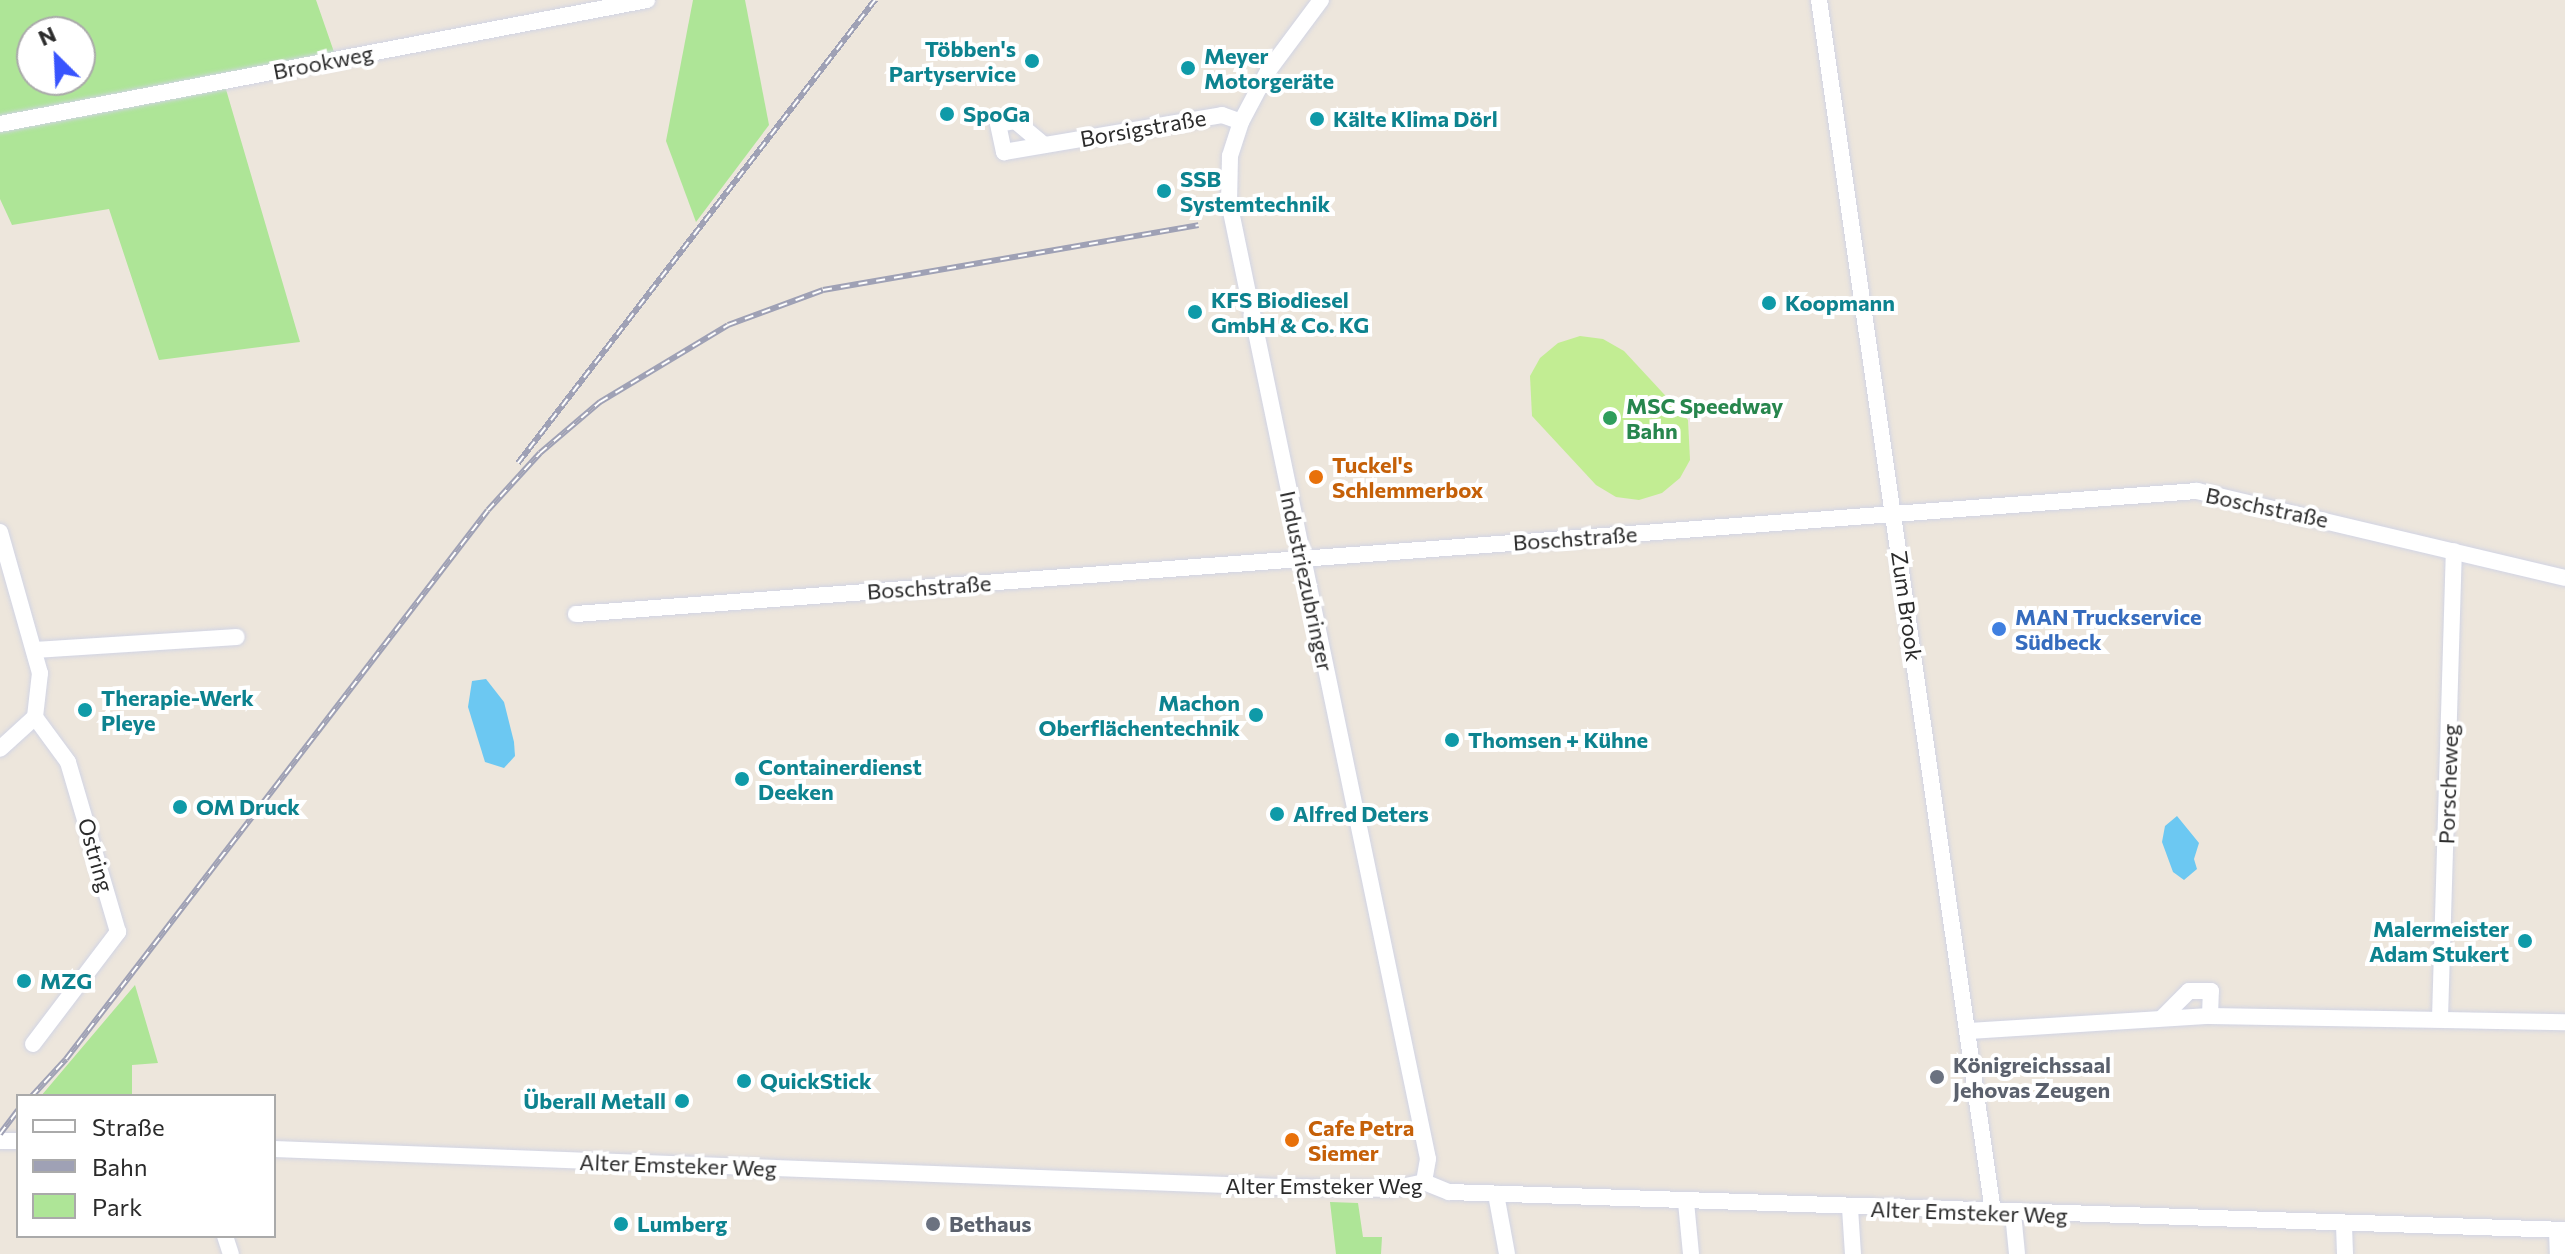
<!DOCTYPE html>
<meta charset="utf-8">
<style>
body{margin:0}
#map{position:relative;width:2565px;height:1254px;overflow:hidden;background:#ede6dc;font-family:Commissioner,sans-serif}
div>[style]{position:absolute}
[style*='--x']{left:calc(var(--x)*1px);top:calc(var(--y)*1px);width:calc(var(--w)*1px);rotate:calc(var(--a)*1deg)}
.green>*{inset:0;background:#aee597}
.pitch>*{inset:0;background:#c2ed93}
.water>*{inset:0;background:#6cc8f2}
.roads{filter:drop-shadow(0 0 2px #d1d4e4) drop-shadow(0 0 2px #d1d4e4)}
.minor>*{height:16px;margin:-8px;padding:0 8px;transform-origin:8px;border-radius:8px;background:#fff}
.rail>*{height:6px;margin-top:-3px;transform-origin:0;background:repeating-linear-gradient(90deg,#fff 0 9px,#9fa1b5 0 18px);box-sizing:border-box;border-block:2px solid #9fa1b5}
.dots>*{width:22px;height:22px;translate:-50% -50%;box-sizing:border-box;border:4px solid #fff;border-radius:50%}
span{translate:-50% -50%;white-space:nowrap;text-align:center;line-height:1.15;-webkit-text-stroke:8px #fff;paint-order:stroke}
.culture-label{font-size:22px;color:#0d838f;font-weight:700}
.right{translate:-100% -50%;text-align:right}
.left{translate:0 -50%;text-align:left}
.street-label{font-size:22px;color:#2b2b2b}
.leisure-label{font-size:22px;color:#27864d;font-weight:700}
.food-label{font-size:22px;color:#c56008;font-weight:700}
.shop-label{font-size:22px;color:#366cbe;font-weight:700}
.worship-label{font-size:22px;color:#5b616d;font-weight:700}
.legend{position:absolute;left:16px;top:1094px;width:260px;height:144px;box-sizing:border-box;background:#fff;border:2px solid #aaa;margin:0;padding:10px 14px;list-style:none;font-size:24px;color:#2b2b2b}
.legend li{display:flex;align-items:center;gap:16px;height:40px}
.legend b{width:40px;border:2px solid #aaa}
.north{position:absolute;left:16px;top:16px;width:80px;height:80px;box-sizing:border-box;background:#fff;border:2px solid #aaa;border-radius:50%;rotate:336deg;font-size:22px;font-weight:700;line-height:32px;text-align:center;color:#2b2b2b}
.north::after{content:'';display:block;margin:auto;width:28px;height:36px;background:#3854fe;clip-path:polygon(50% 0,100% 100%,50% 72%,0 100%)}
</style>
<div id="map">
<div class="green">
<div style="clip-path:polygon(evenodd,0 0,316px 0,334px 52px,0 117px,0 0,32px 32px,80px 32px,80px 80px,32px 80px,32px 32px)"></div>
<div style="clip-path:polygon(693px 0,745px 0,769px 125px,696px 222px,666px 141px)"></div>
<div style="clip-path:polygon(225px 86px,300px 342px,159px 360px,109px 209px,12px 225px,0 199px,0 129px)"></div>
<div style="clip-path:polygon(135px 985px,158px 1063px,132px 1065px,132px 1096px,41px 1096px)"></div>
<div style="clip-path:polygon(1330px 1202px,1358px 1203px,1363px 1237px,1382px 1237px,1381px 1254px,1336px 1254px)"></div>
</div>
<div class="pitch">
<div style="clip-path:polygon(1580px 336px,1603px 339px,1624px 351px,1688px 420px,1690px 460px,1680px 478px,1662px 493px,1639px 500px,1616px 497px,1596px 485px,1532px 416px,1530px 376px,1540px 358px,1558px 343px)"></div>
</div>
<div class="water">
<div style="clip-path:polygon(486px 679px,504px 702px,514px 742px,515px 756px,504px 768px,485px 762px,468px 707px,472px 681px)"></div>
<div style="clip-path:polygon(2177px 816px,2199px 843px,2194px 859px,2197px 869px,2184px 880px,2173px 872px,2162px 842px,2165px 826px)"></div>
</div>
<div class="roads">
<div class="minor">
<div style="--x:1321;--y:0;--w:89;--a:126.7"></div>
<div style="--x:1268;--y:71;--w:58;--a:117.9"></div>
<div style="--x:1241;--y:122;--w:36;--a:108"></div>
<div style="--x:1230;--y:156;--w:46;--a:91.2"></div>
<div style="--x:1229;--y:202;--w:977;--a:78.25"></div>
<div style="--x:1428;--y:1159;--w:23;--a:100"></div>
<div style="--x:1819;--y:0;--w:1224;--a:81.83"></div>
<div style="--x:0;--y:124;--w:659;--a:-10.85"></div>
<div style="--x:1044;--y:145;--w:38;--a:-140"></div>
<div style="--x:1015;--y:121;--w:17;--a:170"></div>
<div style="--x:998;--y:124;--w:29;--a:78"></div>
<div style="--x:1004;--y:152;--w:221;--a:-9.6"></div>
<div style="--x:1222;--y:115;--w:20;--a:20"></div>
<div style="--x:0;--y:532;--w:147;--a:74.2"></div>
<div style="--x:40;--y:673;--w:44;--a:96.5"></div>
<div style="--x:35;--y:717;--w:47;--a:137.6"></div>
<div style="--x:576;--y:614;--w:1626;--a:-4.34"></div>
<div style="--x:2197;--y:491;--w:378;--a:13.3"></div>
<div style="--x:35;--y:650;--w:202;--a:-3.7"></div>
<div style="--x:2210;--y:1016;--w:355;--a:1"></div>
<div style="--x:2440;--y:1018;--w:467;--a:-88.3"></div>
<div style="--x:1969;--y:1031;--w:241;--a:-3.6"></div>
<div style="--x:2210;--y:1016;--w:25;--a:-88"></div>
<div style="--x:2211;--y:991;--w:22;--a:180"></div>
<div style="--x:2189;--y:991;--w:38;--a:135"></div>
<div style="--x:33;--y:1044;--w:141;--a:-52.8"></div>
<div style="--x:118;--y:932;--w:177;--a:-106.4"></div>
<div style="--x:68;--y:762;--w:56;--a:-126.3"></div>
<div style="--x:0;--y:1141;--w:18;--a:0"></div>
<div style="--x:274;--y:1149;--w:1006;--a:2.17"></div>
<div style="--x:1279;--y:1187;--w:113;--a:1"></div>
<div style="--x:1392;--y:1189;--w:33;--a:-12"></div>
<div style="--x:1424;--y:1182;--w:27;--a:22"></div>
<div style="--x:1449;--y:1192;--w:1117;--a:1.95"></div>
<div style="--x:1496;--y:1194;--w:61;--a:79.6"></div>
<div style="--x:1686;--y:1202;--w:52;--a:84.5"></div>
<div style="--x:1850;--y:1208;--w:46;--a:86.3"></div>
<div style="--x:2013;--y:1213;--w:41;--a:84.4"></div>
<div style="--x:2344;--y:1225;--w:29;--a:88"></div>
<div style="--x:2557;--y:1230;--w:24;--a:88"></div>
<div style="--x:225;--y:1236;--w:19;--a:72"></div>
</div>
</div>
<div class="rail">
<div style="--x:518;--y:463;--w:585;--a:-52.37"></div>
<div style="--x:32;--y:1096;--w:50;--a:-47.4"></div>
<div style="--x:66;--y:1059;--w:692;--a:-52.45"></div>
<div style="--x:488;--y:510;--w:77;--a:-47.6"></div>
<div style="--x:540;--y:453;--w:79;--a:-40.4"></div>
<div style="--x:600;--y:402;--w:149;--a:-31"></div>
<div style="--x:728;--y:325;--w:101;--a:-20.2"></div>
<div style="--x:823;--y:290;--w:381;--a:-9.8"></div>
<div style="--x:0;--y:1134;--w:30;--a:-53"></div>
</div>
<div class="dots">
<div style="left:1032px;top:61px;background:#0f9aa8"></div>
<div style="left:1188px;top:68px;background:#0f9aa8"></div>
<div style="left:947px;top:114px;background:#0f9aa8"></div>
<div style="left:1317px;top:119px;background:#0f9aa8"></div>
<div style="left:1164px;top:191px;background:#0f9aa8"></div>
<div style="left:1769px;top:303px;background:#0f9aa8"></div>
<div style="left:1195px;top:312px;background:#0f9aa8"></div>
<div style="left:1610px;top:418px;background:#2e9e5b"></div>
<div style="left:1316px;top:477px;background:#e8710a"></div>
<div style="left:1999px;top:629px;background:#3f7fe0"></div>
<div style="left:85px;top:710px;background:#0f9aa8"></div>
<div style="left:1256px;top:715px;background:#0f9aa8"></div>
<div style="left:1452px;top:740px;background:#0f9aa8"></div>
<div style="left:742px;top:779px;background:#0f9aa8"></div>
<div style="left:180px;top:807px;background:#0f9aa8"></div>
<div style="left:1277px;top:814px;background:#0f9aa8"></div>
<div style="left:2525px;top:941px;background:#0f9aa8"></div>
<div style="left:24px;top:981px;background:#0f9aa8"></div>
<div style="left:1937px;top:1077px;background:#6b7280"></div>
<div style="left:744px;top:1081px;background:#0f9aa8"></div>
<div style="left:682px;top:1101px;background:#0f9aa8"></div>
<div style="left:1292px;top:1140px;background:#e8710a"></div>
<div style="left:621px;top:1224px;background:#0f9aa8"></div>
<div style="left:933px;top:1224px;background:#6b7280"></div>
</div>
<div class="culture-label">
<span class="right" style="left:1016px;top:61px">Többen's<br>Partyservice</span>
<span class="left" style="left:1204px;top:68px">Meyer<br>Motorgeräte</span>
<span class="left" style="left:963px;top:114px">SpoGa</span>
<span class="left" style="left:1333px;top:119px">Kälte Klima Dörl</span>
<span class="left" style="left:1180px;top:191px">SSB<br>Systemtechnik</span>
<span class="left" style="left:1211px;top:312px">KFS Biodiesel<br>GmbH &amp; Co. KG</span>
<span class="left" style="left:1785px;top:303px">Koopmann</span>
<span class="left" style="left:101px;top:710px">Therapie-Werk<br>Pleye</span>
<span class="right" style="left:1240px;top:715px">Machon<br>Oberflächentechnik</span>
<span class="left" style="left:1468px;top:740px">Thomsen + Kühne</span>
<span class="left" style="left:758px;top:779px">Containerdienst<br>Deeken</span>
<span class="left" style="left:196px;top:807px">OM Druck</span>
<span class="left" style="left:1293px;top:814px">Alfred Deters</span>
<span class="right" style="left:2509px;top:941px">Malermeister<br>Adam Stukert</span>
<span class="left" style="left:40px;top:981px">MZG</span>
<span class="left" style="left:760px;top:1081px">QuickStick</span>
<span class="right" style="left:666px;top:1101px">Überall Metall</span>
<span class="left" style="left:637px;top:1224px">Lumberg</span>
</div>
<div class="street-label">
<span style="left:323px;top:62px;rotate:-11deg">Brookweg</span>
<span style="left:1143px;top:128px;rotate:-10deg">Borsigstraße</span>
<span style="left:2267px;top:507px;rotate:12deg">Boschstraße</span>
<span style="left:1575px;top:538px;rotate:-4deg">Boschstraße</span>
<span style="left:1307px;top:581px;rotate:78deg">Industriezubringer</span>
<span style="left:929px;top:587px;rotate:-4deg">Boschstraße</span>
<span style="left:1907px;top:606px;rotate:82deg">Zum Brook</span>
<span style="left:2448px;top:784px;rotate:-88deg">Porscheweg</span>
<span style="left:96px;top:855px;rotate:74deg">Ostring</span>
<span style="left:678px;top:1165px;rotate:2deg">Alter Emsteker Weg</span>
<span style="left:1324px;top:1186px">Alter Emsteker Weg</span>
<span style="left:1969px;top:1212px;rotate:2deg">Alter Emsteker Weg</span>
</div>
<div class="leisure-label">
<span class="left" style="left:1626px;top:418px">MSC Speedway<br>Bahn</span>
</div>
<div class="food-label">
<span class="left" style="left:1332px;top:477px">Tuckel's<br>Schlemmerbox</span>
<span class="left" style="left:1308px;top:1140px">Cafe Petra<br>Siemer</span>
</div>
<div class="shop-label">
<span class="left" style="left:2015px;top:629px">MAN Truckservice<br>Südbeck</span>
</div>
<div class="worship-label">
<span class="left" style="left:1953px;top:1077px">Königreichssaal<br>Jehovas Zeugen</span>
<span class="left" style="left:949px;top:1224px">Bethaus</span>
</div>
<ul class="legend">
<li><b style="height:10px;background:#fff"></b>Straße</li>
<li><b style="height:10px;background:#9fa1b5"></b>Bahn</li>
<li><b style="height:22px;background:#aee597"></b>Park</li>
</ul>
<div class="north">N</div>
</div>
